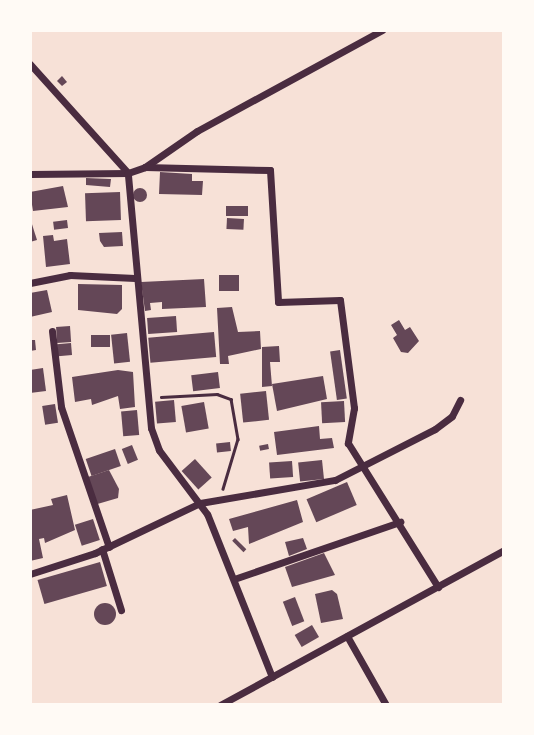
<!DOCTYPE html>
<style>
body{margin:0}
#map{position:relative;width:534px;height:735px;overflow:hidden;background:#f7e1d7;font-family:"Libre Baskerville",serif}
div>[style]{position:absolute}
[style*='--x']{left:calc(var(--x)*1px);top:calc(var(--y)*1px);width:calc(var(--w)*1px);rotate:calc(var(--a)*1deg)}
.building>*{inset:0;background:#644757;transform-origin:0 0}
.round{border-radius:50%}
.path>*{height:2.5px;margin:-1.25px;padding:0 1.25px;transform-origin:1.25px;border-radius:1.25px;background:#4a2c40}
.minor>*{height:7px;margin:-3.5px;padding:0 3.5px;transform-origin:3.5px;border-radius:3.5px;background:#4a2c40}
span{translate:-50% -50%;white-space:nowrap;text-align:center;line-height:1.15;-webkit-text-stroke:6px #fffaf5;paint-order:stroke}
.frame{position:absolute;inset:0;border:32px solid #fffaf5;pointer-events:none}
</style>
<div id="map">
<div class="building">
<div style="clip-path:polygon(62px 76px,67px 82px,62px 86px,57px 81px)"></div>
<div style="clip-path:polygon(160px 172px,192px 174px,192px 181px,203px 181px,202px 195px,159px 194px)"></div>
<div style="clip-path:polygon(86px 178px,111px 179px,110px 187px,86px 185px)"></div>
<div style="clip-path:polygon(63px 186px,68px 207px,33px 211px,30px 192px)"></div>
<div class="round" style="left:133px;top:188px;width:14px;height:14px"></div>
<div style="left:120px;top:192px;width:28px;height:35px;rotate:88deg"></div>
<div style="left:248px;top:206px;width:10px;height:22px;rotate:90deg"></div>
<div style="clip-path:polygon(30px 218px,37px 240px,30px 242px)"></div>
<div style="left:227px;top:218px;width:17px;height:11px;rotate:3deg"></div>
<div style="left:67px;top:220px;width:8px;height:14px;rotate:83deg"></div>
<div style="clip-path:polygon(122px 232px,123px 246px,104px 247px,100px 241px,99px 233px)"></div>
<div style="clip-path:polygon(53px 235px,54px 241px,67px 239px,70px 264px,46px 267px,43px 236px)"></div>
<div style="left:219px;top:275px;width:20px;height:16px"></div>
<div style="clip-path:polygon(204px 279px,206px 307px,162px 309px,162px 302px,150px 303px,151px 310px,145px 311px,141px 282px)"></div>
<div style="clip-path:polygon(78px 284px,122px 285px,122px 309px,117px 314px,78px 310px)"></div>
<div style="clip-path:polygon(47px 290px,52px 312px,30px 317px,30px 293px)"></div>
<div style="clip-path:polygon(232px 307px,238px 332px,260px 331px,261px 349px,228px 356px,229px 364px,220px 364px,217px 308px)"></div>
<div style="left:176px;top:316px;width:16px;height:29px;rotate:86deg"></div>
<div style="clip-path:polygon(399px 320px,405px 330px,410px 327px,419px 341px,408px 353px,401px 352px,393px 338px,397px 335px,391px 325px)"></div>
<div style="left:70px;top:326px;width:16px;height:14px;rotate:86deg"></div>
<div style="left:214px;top:332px;width:25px;height:66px;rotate:85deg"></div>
<div style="left:127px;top:333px;width:29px;height:16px;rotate:84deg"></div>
<div style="left:110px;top:335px;width:12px;height:19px;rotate:90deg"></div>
<div style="clip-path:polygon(30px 340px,35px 340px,36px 350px,30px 351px)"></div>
<div style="left:71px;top:343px;width:12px;height:14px;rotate:85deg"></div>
<div style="clip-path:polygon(279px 346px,280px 362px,270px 362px,272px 386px,262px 387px,262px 347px)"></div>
<div style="left:340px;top:350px;width:49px;height:10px;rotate:82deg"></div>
<div style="clip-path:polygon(43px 368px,46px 391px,30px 393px,30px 370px)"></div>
<div style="clip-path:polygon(118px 370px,133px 372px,135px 407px,120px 409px,118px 396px,92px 405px,91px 399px,75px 402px,72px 377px)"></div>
<div style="left:218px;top:372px;width:16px;height:27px;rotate:83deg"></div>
<div style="clip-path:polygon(323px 376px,327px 399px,277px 411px,272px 384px)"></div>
<div style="left:266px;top:391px;width:29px;height:26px;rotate:84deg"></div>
<div style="left:174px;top:400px;width:22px;height:19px;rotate:85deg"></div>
<div style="left:344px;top:401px;width:21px;height:23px;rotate:87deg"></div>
<div style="left:204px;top:402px;width:27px;height:23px;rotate:80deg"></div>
<div style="left:55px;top:404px;width:19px;height:13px;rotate:81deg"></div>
<div style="left:137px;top:410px;width:25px;height:16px;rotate:85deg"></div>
<div style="clip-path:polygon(319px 426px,320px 439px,332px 438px,334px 448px,277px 455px,274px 432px)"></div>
<div style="left:230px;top:442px;width:9px;height:14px;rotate:84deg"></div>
<div style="left:268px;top:444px;width:5px;height:9px;rotate:79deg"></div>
<div style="left:132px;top:445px;width:16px;height:11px;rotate:68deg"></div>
<div style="left:115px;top:449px;width:18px;height:31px;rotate:71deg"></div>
<div style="left:195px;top:459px;width:25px;height:18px;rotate:48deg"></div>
<div style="left:322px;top:460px;width:19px;height:24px;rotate:84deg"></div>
<div style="left:292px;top:461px;width:16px;height:23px;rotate:86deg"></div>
<div style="clip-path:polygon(109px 470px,119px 489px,118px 498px,94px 505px,85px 478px)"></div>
<div style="left:347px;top:482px;width:25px;height:44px;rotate:67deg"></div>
<div style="clip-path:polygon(67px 495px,75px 530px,45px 543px,44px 538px,39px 539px,43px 558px,30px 561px,30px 510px,53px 505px,51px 499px)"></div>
<div style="clip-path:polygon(297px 500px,303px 522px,249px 544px,248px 527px,233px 531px,229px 519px)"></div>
<div style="left:93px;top:519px;width:22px;height:19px;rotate:72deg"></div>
<div style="left:235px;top:538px;width:16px;height:4px;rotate:45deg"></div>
<div style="clip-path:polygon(303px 538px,307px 549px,289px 556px,285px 542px)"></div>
<div style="clip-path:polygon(324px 553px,335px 575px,292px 587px,285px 567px)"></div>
<div style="left:100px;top:562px;width:25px;height:65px;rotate:74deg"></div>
<div style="clip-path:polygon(332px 590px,337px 594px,343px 619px,321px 623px,315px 594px)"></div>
<div style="left:295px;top:597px;width:26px;height:13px;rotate:69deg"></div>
<div class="round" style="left:94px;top:603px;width:22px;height:22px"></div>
<div style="left:312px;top:625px;width:14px;height:20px;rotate:60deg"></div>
</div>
<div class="path">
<div style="--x:161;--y:397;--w:56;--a:-3.1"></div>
<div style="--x:217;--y:394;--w:15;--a:20"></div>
<div style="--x:231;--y:399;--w:41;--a:80.1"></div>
<div style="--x:238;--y:439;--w:52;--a:106.7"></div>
</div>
<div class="minor">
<div style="--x:30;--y:64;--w:147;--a:48"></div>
<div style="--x:145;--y:167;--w:63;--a:-34.7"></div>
<div style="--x:197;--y:131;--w:211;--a:-28.6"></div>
<div style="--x:30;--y:174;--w:98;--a:-0.6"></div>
<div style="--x:30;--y:283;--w:41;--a:-11.3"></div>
<div style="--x:70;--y:275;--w:65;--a:2.6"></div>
<div style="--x:52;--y:331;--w:77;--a:83.2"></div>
<div style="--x:61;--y:407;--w:148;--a:71.1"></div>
<div style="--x:102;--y:549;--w:64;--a:72.7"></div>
<div style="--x:30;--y:574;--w:68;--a:-17.9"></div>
<div style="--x:95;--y:553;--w:116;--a:-25.5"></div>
<div style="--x:200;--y:503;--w:137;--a:-9.7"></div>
<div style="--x:335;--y:480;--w:112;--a:-27"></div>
<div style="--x:435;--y:429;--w:21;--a:-37"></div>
<div style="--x:452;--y:416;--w:18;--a:-63"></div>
<div style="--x:234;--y:579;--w:176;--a:-19"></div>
<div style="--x:347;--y:636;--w:79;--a:60.5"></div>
<div style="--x:272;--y:677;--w:175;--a:-111.7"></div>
<div style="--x:207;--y:514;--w:80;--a:-126.9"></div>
<div style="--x:159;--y:450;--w:23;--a:-110"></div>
<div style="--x:151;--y:428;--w:256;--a:-95.2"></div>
<div style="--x:128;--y:173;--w:18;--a:-19"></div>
<div style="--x:145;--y:167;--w:125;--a:1.4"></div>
<div style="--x:270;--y:170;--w:132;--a:86.5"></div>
<div style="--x:278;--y:302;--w:62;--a:-1.8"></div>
<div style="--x:340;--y:300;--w:109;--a:82.6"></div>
<div style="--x:354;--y:408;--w:36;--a:100"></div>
<div style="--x:348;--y:443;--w:170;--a:58"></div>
<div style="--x:220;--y:705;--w:324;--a:-28.6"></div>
</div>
<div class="frame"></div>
</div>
